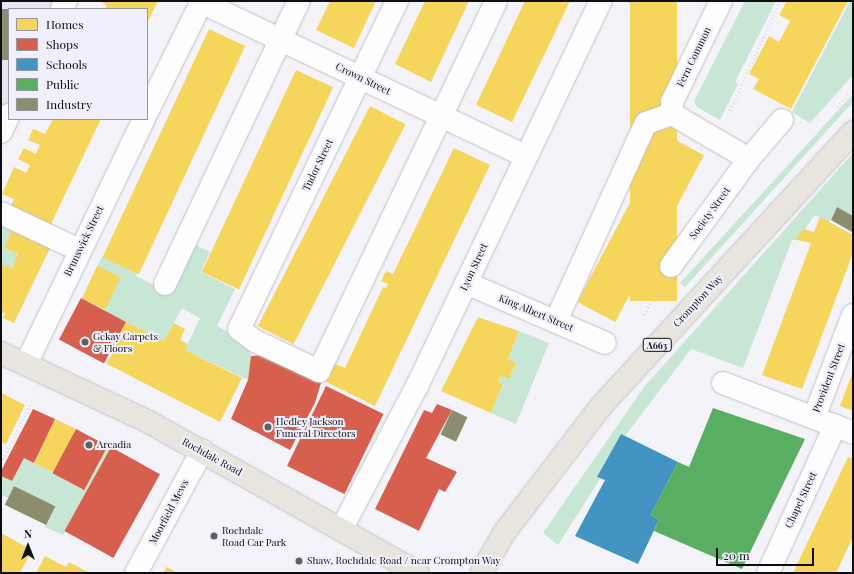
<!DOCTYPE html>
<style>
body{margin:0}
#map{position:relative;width:854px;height:574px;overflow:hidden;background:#f3f3f9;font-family:"Playfair Display",serif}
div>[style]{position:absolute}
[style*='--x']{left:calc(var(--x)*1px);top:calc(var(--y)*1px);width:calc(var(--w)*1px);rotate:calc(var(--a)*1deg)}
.built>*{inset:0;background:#e6e6f2}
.green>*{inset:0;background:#c7e7d4}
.homes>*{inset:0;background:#f6d55c;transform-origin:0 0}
.shops>*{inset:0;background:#d6604d;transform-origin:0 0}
.schools>*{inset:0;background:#4393c3}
.public>*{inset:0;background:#5aae61}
.industry>*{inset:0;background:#8c8c6e;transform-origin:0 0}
.path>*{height:2.5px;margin-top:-1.25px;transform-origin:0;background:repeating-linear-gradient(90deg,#dfdfe2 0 1px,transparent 0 4px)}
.roads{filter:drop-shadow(0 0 1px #c1c1c5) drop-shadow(0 0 1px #c1c1c5)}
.minor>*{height:22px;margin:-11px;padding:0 11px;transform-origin:11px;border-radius:11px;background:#fdfdfe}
.major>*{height:22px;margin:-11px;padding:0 11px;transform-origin:11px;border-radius:11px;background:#e8e5de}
.dots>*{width:11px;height:11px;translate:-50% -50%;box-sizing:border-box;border:2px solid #f0f0fc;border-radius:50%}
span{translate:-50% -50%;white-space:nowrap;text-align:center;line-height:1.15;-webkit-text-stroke:4px #f0f0fc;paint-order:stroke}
.shield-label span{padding:1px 3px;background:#f0f0fc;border:1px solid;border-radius:3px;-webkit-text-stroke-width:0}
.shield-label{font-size:9px;color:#0e0e12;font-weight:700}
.street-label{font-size:10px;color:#0e0e12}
.poi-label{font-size:10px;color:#0e0e12}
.left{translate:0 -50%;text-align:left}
.frame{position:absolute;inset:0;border:2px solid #0e0e12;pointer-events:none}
.legend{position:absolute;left:8px;top:8px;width:140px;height:112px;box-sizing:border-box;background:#f0f0fc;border:1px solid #96969e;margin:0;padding:5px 7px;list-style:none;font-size:12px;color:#0e0e12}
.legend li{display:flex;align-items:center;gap:8px;height:20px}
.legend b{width:20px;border:1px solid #96969e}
.north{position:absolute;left:8px;top:526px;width:40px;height:40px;-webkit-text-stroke:3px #f0f0fc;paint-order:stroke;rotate:0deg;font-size:11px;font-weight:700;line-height:16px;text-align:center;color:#0e0e12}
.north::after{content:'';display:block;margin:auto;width:14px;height:18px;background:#0e0e12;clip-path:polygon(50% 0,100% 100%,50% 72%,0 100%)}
.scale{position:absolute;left:716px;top:548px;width:98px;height:18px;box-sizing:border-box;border:2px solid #0e0e12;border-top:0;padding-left:5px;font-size:12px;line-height:14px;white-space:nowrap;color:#0e0e12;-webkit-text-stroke:3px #f0f0fc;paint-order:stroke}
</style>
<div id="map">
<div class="built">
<div style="clip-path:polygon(1px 1px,59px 1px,55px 9px,9px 9px,9px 104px,1px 121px)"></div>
</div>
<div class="green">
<div style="clip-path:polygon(745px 1px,776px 1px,735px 82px,738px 84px,720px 120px,697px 107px,694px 101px)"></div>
<div style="clip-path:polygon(850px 1px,853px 1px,853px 75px,810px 123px,792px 112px)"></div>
<div style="clip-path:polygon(853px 94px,853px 102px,685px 287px,680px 283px)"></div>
<div style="clip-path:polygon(853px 153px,853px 216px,837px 207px,829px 222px,815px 215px,797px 240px,792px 240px,743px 368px,691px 349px,625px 436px,621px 434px,597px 477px,600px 479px,558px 545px,543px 533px,644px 387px)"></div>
<div style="clip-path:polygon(1px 222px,13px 227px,4px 248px,18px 254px,12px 268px,1px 264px)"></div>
<div style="clip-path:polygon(192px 243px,210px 252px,201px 272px,235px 289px,217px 326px,247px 342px,251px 356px,248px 380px,185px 350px,200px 318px,182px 308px,164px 341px,104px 312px,120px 277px,97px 266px,102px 257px,137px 272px,136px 276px,170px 293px)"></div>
<div style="clip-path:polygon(519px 331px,549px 343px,516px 424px,491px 413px,503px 385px,498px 382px,500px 376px,509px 379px,516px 363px,508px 359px)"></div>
<div style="clip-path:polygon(108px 446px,111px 447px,63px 535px,45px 527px,55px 506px,14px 486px,8px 498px,1px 495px,1px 476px,12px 481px,24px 458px,85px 489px)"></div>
</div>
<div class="homes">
<div style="clip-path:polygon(99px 1px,158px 1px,147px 23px,147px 9px,105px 9px,107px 5px)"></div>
<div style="clip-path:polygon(330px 1px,376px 1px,354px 48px,316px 30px)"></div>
<div style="clip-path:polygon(425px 1px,469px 1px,431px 82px,395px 64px)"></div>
<div style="clip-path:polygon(525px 1px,570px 1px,512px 122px,476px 105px)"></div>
<div style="left:630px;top:1px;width:47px;height:300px"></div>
<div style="clip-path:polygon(787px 1px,848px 1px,791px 109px,753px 89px,759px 79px,749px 74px,769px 36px,779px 42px,790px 21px,779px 15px)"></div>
<div style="left:209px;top:29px;width:40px;height:252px;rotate:25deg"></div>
<div style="left:296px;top:70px;width:41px;height:223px;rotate:25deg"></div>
<div style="left:370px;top:106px;width:40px;height:247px;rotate:27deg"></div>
<div style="clip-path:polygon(53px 119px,101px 119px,49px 228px,10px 208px,14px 199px,2px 194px,14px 167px,26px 173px,30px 165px,18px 159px,24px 148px,36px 154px,40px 145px,28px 140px,33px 129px,45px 134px)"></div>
<div style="left:666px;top:135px;width:43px;height:189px;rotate:28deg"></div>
<div style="clip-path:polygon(454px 148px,490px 165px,375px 406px,322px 380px,331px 362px,345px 368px,383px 287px,386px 289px,388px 284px,381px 281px,386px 271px,393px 274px)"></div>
<div style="clip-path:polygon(820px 217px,853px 235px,853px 253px,802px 389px,762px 375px,811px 243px,797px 240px,798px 235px,804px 229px,814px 232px)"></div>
<div style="clip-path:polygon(13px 227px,52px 244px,14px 323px,3px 318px,5px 313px,1px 312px,1px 264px,12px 268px,18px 254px,4px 248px)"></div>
<div style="left:97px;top:266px;width:26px;height:36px;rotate:25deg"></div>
<div style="clip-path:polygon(478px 317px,519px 331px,508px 359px,516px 363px,509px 379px,500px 376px,498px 382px,503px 384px,491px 413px,441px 391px)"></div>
<div style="clip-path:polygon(126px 322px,164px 341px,174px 323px,185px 329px,180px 340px,188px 344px,185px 350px,242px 378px,220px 422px,107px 364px)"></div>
<div style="clip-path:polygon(853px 371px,853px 411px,840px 406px)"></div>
<div style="clip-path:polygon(1px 393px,25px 405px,6px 444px,1px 442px)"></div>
<div style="left:55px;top:419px;width:23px;height:49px;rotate:25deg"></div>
<div style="clip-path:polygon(848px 457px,853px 459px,852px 539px,836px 573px,793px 573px)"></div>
<div style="clip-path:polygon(1px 533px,32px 550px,20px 573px,1px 573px)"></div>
<div style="clip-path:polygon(45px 556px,66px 567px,69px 562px,90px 573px,36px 573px)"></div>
<div style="clip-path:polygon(167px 567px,178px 573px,163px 573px)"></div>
</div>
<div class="shops">
<div style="left:81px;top:298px;width:51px;height:47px;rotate:28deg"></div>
<div style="clip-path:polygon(272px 355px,321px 383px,315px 403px,290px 450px,231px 419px,248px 380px,251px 356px)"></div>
<div style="left:326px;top:386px;width:64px;height:89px;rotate:26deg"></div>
<div style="clip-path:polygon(437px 404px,452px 410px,426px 458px,457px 472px,445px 492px,439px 489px,419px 531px,375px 509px,424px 410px,432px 413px)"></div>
<div style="clip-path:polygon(33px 409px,55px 419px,34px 463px,24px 458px,12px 481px,1px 476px,1px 471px)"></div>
<div style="left:76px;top:429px;width:36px;height:50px;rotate:28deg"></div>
<div style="left:111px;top:447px;width:56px;height:96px;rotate:29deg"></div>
</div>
<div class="schools">
<div style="clip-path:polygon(621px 434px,678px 462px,651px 515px,659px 520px,638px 564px,575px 536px,605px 480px,597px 477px)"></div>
</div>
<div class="public">
<div style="clip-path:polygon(713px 408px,805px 439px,742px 569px,654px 531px,659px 520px,651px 515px,678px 462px,689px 467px)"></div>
</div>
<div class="industry">
<div style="left:1px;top:9px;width:8px;height:51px"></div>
<div style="clip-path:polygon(837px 207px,853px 216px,852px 232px,831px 220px)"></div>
<div style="left:452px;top:410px;width:17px;height:27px;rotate:25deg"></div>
<div style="left:14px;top:486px;width:46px;height:21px;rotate:26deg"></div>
</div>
<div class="path">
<div style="--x:837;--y:107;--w:23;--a:-47"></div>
<div style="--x:728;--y:114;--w:124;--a:-65.3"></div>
<div style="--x:644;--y:315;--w:28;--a:-60"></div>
<div style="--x:1;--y:463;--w:72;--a:-63.4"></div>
</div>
<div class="roads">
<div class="minor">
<div style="--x:397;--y:1;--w:364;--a:115.7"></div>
<div style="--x:239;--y:329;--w:20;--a:37"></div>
<div style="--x:255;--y:341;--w:71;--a:25.1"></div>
<div style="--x:319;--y:371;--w:410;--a:-64.4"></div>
<div style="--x:201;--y:2;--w:359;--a:25.4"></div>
<div style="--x:62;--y:9;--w:9;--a:-63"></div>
<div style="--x:147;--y:112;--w:124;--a:-63.6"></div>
<div style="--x:672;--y:114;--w:12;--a:-90"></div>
<div style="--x:672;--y:102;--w:112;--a:-64.1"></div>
<div style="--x:672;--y:114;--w:89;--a:30.3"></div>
<div style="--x:1;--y:132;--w:19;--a:-65"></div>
<div style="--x:1;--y:213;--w:86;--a:25.4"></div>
<div style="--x:671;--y:266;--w:132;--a:-53.9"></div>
<div style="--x:749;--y:159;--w:51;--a:-49.8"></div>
<div style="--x:466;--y:283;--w:151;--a:23.3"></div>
<div style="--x:165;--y:284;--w:313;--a:-64.7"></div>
<div style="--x:556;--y:321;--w:217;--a:-65.6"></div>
<div style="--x:646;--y:123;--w:28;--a:-19"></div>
<div style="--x:26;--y:364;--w:272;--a:-64.3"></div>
<div style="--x:723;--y:383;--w:139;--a:21"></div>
<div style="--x:814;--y:418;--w:110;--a:-69.3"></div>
<div style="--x:341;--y:530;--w:163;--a:-62.2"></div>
<div style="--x:417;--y:386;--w:427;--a:-64.5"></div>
<div style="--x:136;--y:573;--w:139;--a:-61.6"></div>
<div style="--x:768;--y:573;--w:162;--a:-65.5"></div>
</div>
<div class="major">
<div style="--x:1;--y:353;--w:163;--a:25"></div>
<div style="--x:149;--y:422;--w:308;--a:29.3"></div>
<div style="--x:481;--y:573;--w:46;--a:-60.1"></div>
<div style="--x:504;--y:533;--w:161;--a:-52.6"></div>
<div style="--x:602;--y:405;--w:371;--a:-47.4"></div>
</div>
</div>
<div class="dots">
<div style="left:85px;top:342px;background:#5e5e63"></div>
<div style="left:268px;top:427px;background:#5e5e63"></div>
<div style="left:89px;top:445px;background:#5e5e63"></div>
<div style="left:214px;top:536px;background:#5e5e63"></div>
<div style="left:299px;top:561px;background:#5e5e63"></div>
</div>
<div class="shield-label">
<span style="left:657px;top:345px">A663</span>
</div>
<div class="street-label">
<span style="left:694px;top:57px;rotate:-64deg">Fern Common</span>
<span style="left:363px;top:79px;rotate:26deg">Crown Street</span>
<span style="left:318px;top:165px;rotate:-64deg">Tudor Street</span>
<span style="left:710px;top:213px;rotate:-54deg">Society Street</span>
<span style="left:84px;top:241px;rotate:-64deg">Brunswick Street</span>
<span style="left:474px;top:267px;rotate:-65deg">Lyon Street</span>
<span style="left:698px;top:301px;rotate:-47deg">Crompton Way</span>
<span style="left:536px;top:313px;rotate:23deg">King Albert Street</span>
<span style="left:829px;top:378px;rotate:-69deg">Provident Street</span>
<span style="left:212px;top:457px;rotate:29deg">Rochdale Road</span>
<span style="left:801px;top:500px;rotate:-65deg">Chapel Street</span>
<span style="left:169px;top:512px;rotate:-62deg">Moorfield Mews</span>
</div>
<div class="poi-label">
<span class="left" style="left:93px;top:342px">Gekay Carpets<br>&amp; Floors</span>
<span class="left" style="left:276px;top:427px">Hedley Jackson<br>Funeral Directors</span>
<span class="left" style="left:97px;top:445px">Arcadia</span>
<span class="left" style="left:222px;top:536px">Rochdale<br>Road Car Park</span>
<span class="left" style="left:307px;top:561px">Shaw, Rochdale Road / near Crompton Way</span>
</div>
<div class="frame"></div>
<ul class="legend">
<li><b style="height:11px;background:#f6d55c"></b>Homes</li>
<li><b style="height:11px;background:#d6604d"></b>Shops</li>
<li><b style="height:11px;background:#4393c3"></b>Schools</li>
<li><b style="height:11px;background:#5aae61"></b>Public</li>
<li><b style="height:11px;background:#8c8c6e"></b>Industry</li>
</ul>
<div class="north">N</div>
<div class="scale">20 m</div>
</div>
